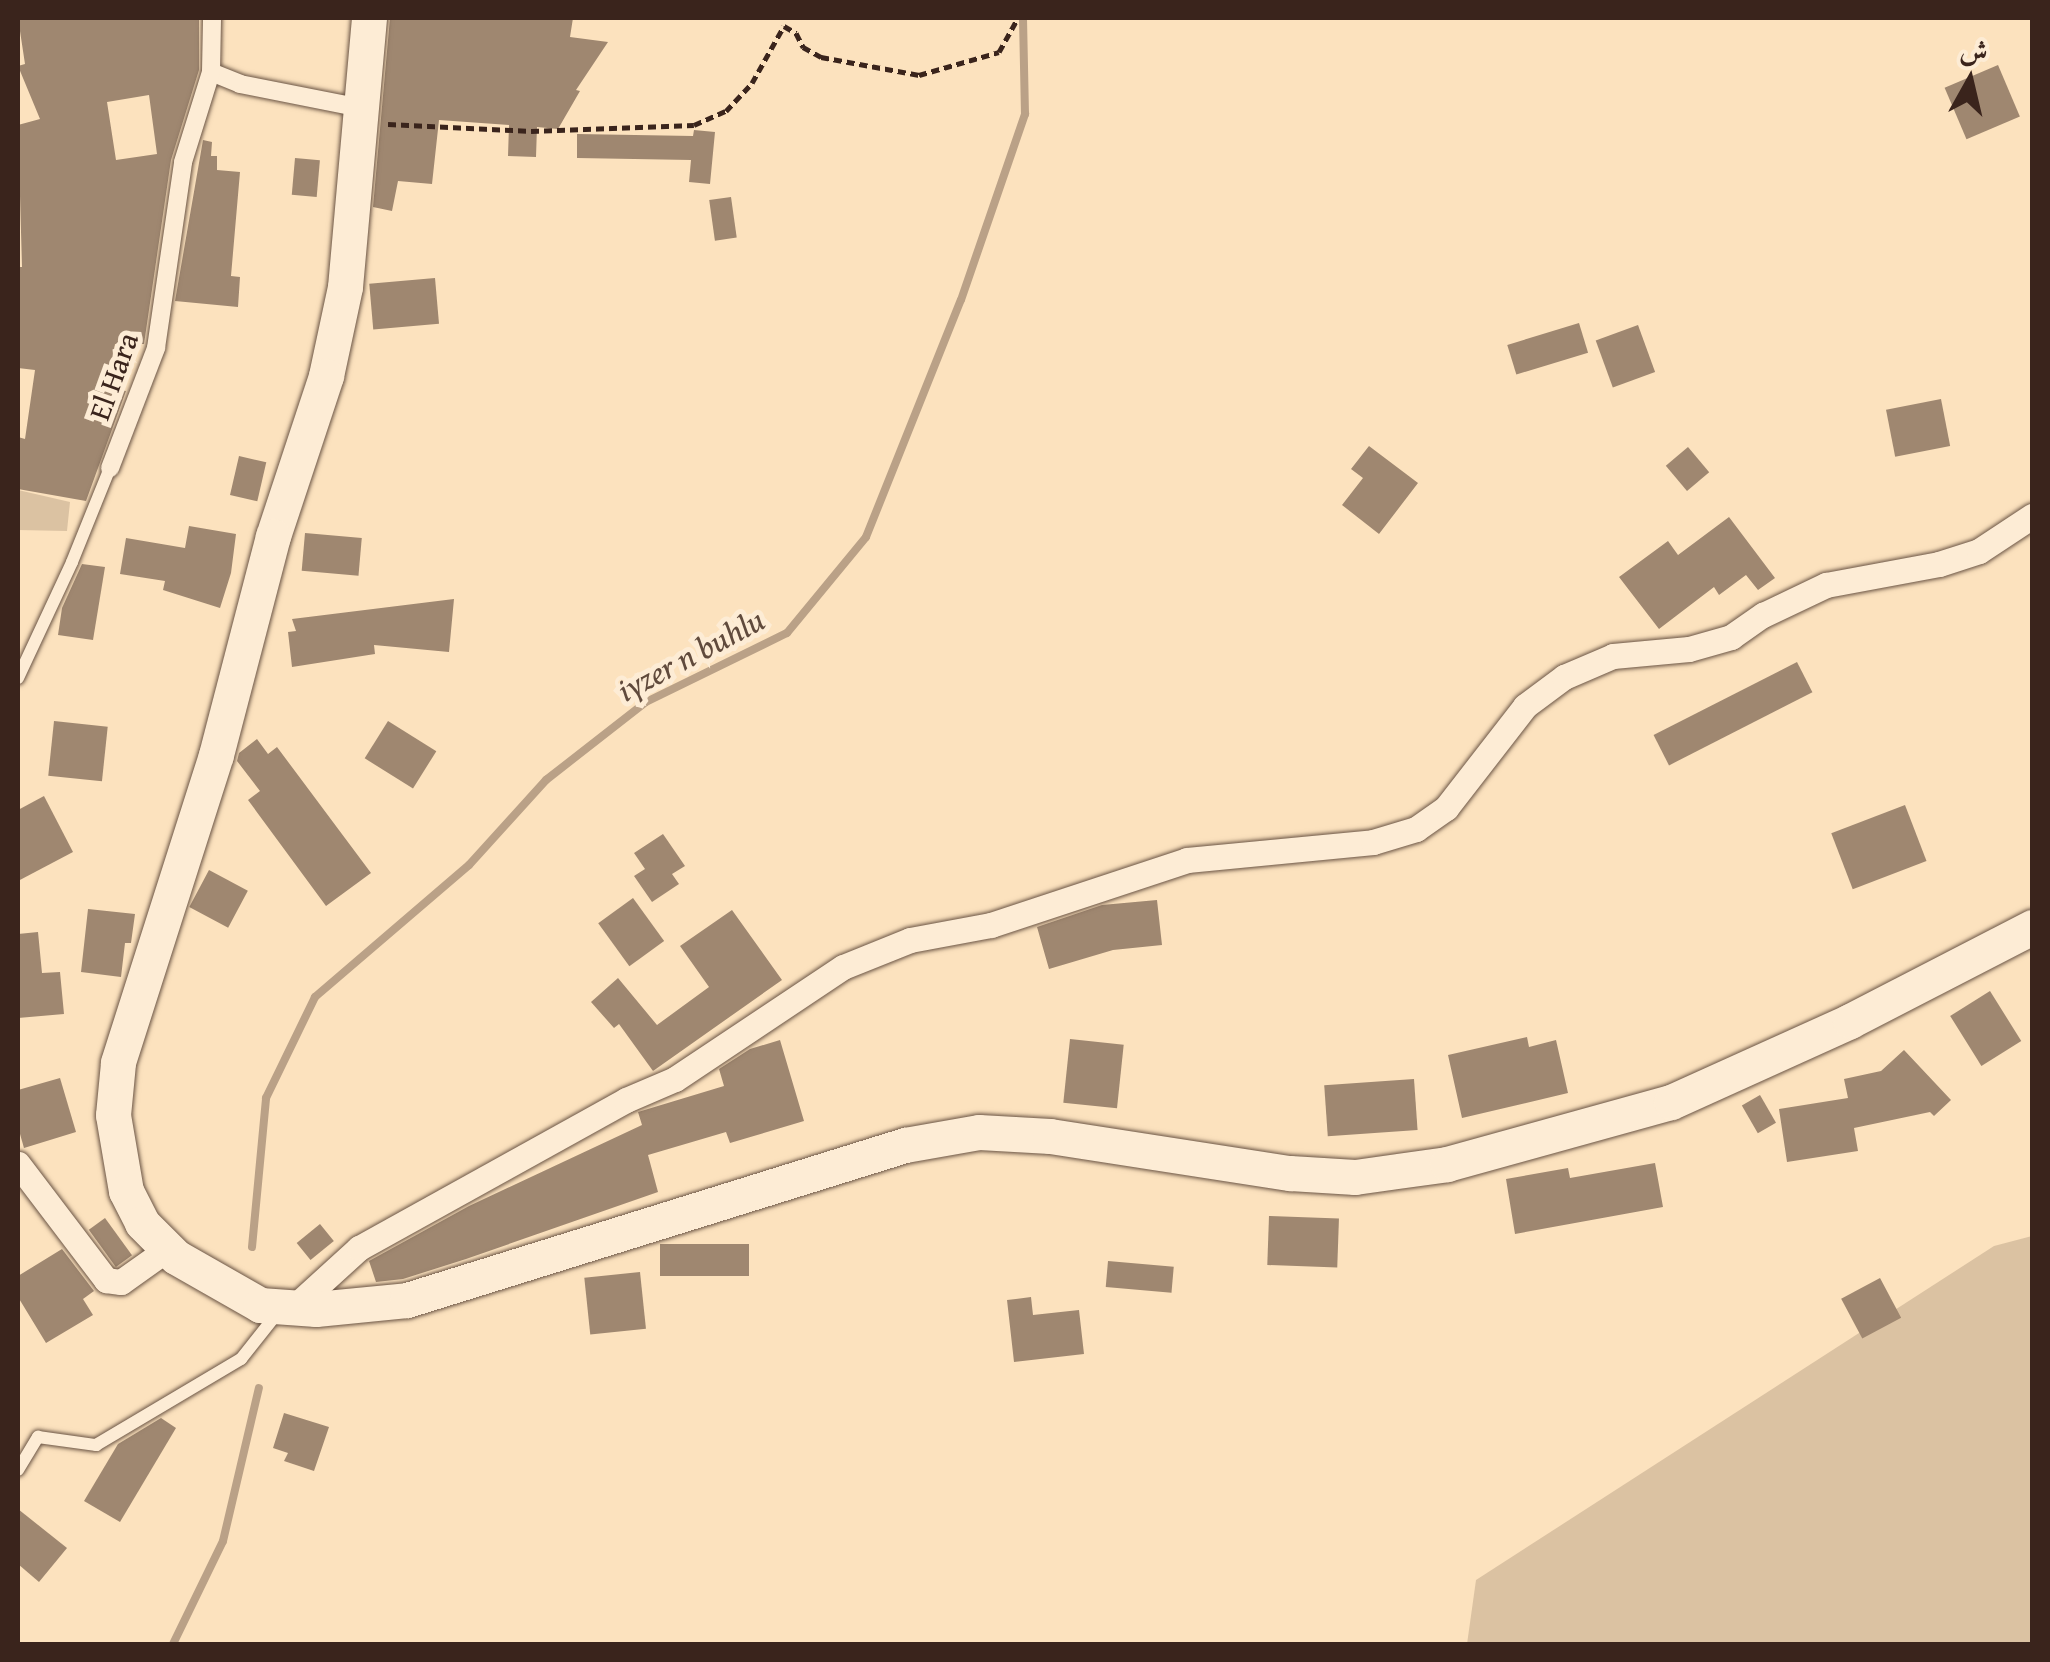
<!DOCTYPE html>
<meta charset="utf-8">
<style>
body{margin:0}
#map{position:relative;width:2050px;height:1662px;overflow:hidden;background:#fce2be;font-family:"Gentium Book Plus",Amiri,serif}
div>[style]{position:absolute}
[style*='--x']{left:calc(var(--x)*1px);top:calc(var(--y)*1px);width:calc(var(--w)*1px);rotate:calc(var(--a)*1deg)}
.green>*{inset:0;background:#dbc2a2}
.stream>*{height:8px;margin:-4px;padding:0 4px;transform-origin:4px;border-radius:4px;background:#baa187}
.building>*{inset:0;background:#9f8770;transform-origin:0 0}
.path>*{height:5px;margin-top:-2.5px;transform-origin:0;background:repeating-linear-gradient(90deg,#3a241c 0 8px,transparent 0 13px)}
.roads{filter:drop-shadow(0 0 2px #6a5444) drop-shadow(0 0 2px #6a5444)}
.service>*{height:12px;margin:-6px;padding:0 6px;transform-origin:6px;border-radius:6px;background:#fdecd5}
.pedestrian>*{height:18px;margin:-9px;padding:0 9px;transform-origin:9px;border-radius:9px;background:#fdecd5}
.minor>*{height:25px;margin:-12.5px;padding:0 12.5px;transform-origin:12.5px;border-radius:12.5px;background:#fdecd5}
.secondary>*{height:35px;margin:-17.5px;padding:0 17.5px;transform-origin:17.5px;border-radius:17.5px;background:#fdecd5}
span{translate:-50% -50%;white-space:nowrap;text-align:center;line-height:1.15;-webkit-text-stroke:10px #fdecd5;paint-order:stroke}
.street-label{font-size:30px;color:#3a241c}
.water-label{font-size:32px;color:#604a3c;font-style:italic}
.frame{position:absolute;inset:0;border:20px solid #3a241c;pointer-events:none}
.north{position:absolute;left:1920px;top:30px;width:100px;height:100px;-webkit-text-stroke:8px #fdecd5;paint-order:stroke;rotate:8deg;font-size:28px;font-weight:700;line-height:40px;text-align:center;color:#3a241c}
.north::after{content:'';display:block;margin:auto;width:35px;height:45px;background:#3a241c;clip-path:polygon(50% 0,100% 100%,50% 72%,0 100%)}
</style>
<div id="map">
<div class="green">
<div style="clip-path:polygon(18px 490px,70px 502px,67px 531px,18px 530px)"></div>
<div style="clip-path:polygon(2032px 1236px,2032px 1644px,1467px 1644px,1476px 1580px,1994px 1246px)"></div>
</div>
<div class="stream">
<div style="--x:252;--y:1247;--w:150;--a:-84.6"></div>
<div style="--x:266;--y:1098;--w:112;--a:-64.1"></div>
<div style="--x:315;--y:997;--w:203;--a:-40.6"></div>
<div style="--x:469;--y:865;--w:115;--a:-47.8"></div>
<div style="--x:546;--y:780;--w:127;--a:-38"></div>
<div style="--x:646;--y:702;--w:157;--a:-26.1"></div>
<div style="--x:787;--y:633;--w:124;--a:-50.5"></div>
<div style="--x:866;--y:537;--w:255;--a:-68.2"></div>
<div style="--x:961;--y:300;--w:197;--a:-71"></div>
<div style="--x:1025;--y:114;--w:96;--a:-91.2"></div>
<div style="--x:173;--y:1644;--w:114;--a:-64.1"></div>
<div style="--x:223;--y:1541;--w:157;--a:-76.8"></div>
</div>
<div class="building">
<div style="clip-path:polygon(evenodd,18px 18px,199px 19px,199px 70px,171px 160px,144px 344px,115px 344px,108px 388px,126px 391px,86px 501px,18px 489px,18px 437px,25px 439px,35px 370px,18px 368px,18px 267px,22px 267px,18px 125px,40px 119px,18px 66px,25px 64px,18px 18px,149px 95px,157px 154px,116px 160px,107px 102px,149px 95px)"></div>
<div style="clip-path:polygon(390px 18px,573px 18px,570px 37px,608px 42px,576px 90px,580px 91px,558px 129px,537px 127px,536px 157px,508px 156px,509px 125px,439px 120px,432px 184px,398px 181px,392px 211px,373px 207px)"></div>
<div style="left:1998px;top:65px;width:56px;height:58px;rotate:67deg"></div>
<div style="clip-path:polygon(694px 130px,715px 132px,710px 184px,689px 182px,691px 160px,577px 158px,577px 134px,693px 136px)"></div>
<div style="clip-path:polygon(203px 140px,212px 142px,211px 156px,217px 156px,217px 170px,240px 172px,231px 276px,240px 277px,238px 307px,175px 301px)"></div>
<div style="left:295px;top:158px;width:25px;height:37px;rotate:5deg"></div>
<div style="left:731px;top:197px;width:41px;height:22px;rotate:82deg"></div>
<div style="left:435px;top:278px;width:46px;height:66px;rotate:85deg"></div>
<div style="left:1579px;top:323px;width:31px;height:75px;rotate:73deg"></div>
<div style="left:1638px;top:325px;width:50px;height:45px;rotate:70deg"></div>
<div style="left:1941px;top:399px;width:48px;height:56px;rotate:79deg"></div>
<div style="clip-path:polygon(1369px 446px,1418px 483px,1379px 534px,1342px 505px,1363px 478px,1351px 469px)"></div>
<div style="left:1688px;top:447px;width:33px;height:29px;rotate:50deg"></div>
<div style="left:239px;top:456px;width:28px;height:40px;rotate:13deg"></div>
<div style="clip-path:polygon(1729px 517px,1775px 578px,1758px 590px,1746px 575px,1719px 595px,1714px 587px,1659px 629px,1619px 577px,1668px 541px,1678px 555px)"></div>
<div style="clip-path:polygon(189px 526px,236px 534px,231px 573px,220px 608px,163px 590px,165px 581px,120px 574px,126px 538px,185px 548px)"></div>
<div style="left:305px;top:533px;width:57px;height:38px;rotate:5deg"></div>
<div style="clip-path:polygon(82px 564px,105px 567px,93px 640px,58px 635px,62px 608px)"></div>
<div style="clip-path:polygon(454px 599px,449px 652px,374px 645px,375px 654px,292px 667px,288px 632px,296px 631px,292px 619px)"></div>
<div style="left:1797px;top:662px;width:34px;height:161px;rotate:63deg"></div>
<div style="left:54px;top:721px;width:54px;height:55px;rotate:6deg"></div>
<div style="left:388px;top:721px;width:57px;height:44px;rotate:32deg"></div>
<div style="clip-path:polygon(257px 739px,268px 754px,277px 747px,371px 873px,326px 906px,248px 800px,260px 791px,237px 761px,239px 753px)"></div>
<div style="clip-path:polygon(44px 796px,73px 852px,18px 881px,18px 810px)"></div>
<div style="left:1905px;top:805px;width:60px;height:79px;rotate:69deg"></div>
<div style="clip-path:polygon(663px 834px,685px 866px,672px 874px,679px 884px,652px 902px,634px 876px,645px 869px,634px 853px)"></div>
<div style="left:209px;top:870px;width:44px;height:42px;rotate:28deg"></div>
<div style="left:633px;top:898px;width:53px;height:43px;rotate:54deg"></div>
<div style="clip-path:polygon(1157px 900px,1162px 945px,1113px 950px,1049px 969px,1037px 927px,1102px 905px)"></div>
<div style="clip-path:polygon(88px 909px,135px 914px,131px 943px,125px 943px,121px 977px,81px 972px)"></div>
<div style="clip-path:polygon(732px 910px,782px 980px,653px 1071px,619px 1024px,614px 1028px,591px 1002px,618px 978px,657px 1025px,709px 987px,680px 946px)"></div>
<div style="clip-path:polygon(38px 932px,42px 973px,60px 972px,64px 1014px,18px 1018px,18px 934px)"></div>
<div style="left:1990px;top:991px;width:59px;height:47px;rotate:58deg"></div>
<div style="clip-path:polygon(1527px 1037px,1529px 1047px,1556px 1040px,1568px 1093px,1462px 1118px,1448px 1055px)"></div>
<div style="left:1070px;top:1039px;width:54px;height:64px;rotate:6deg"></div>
<div style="clip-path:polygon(780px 1040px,804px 1121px,730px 1143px,726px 1132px,648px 1155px,658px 1192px,466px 1259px,403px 1279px,376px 1282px,369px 1261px,469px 1206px,642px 1125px,638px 1112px,724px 1086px,719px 1069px,750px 1049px)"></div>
<div style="clip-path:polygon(1904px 1050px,1951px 1100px,1934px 1116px,1930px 1112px,1854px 1128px,1858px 1151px,1787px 1162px,1779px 1109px,1848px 1098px,1844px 1079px,1881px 1071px)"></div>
<div style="clip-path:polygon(60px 1078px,76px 1132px,24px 1148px,18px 1127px,18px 1090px)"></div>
<div style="left:1414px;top:1079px;width:51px;height:90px;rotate:86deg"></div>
<div style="left:1760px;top:1095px;width:32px;height:21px;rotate:60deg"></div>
<div style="clip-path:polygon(1655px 1163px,1663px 1207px,1515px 1234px,1506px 1179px,1568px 1168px,1570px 1178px)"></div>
<div style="left:1269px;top:1216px;width:70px;height:49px;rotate:2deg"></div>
<div style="left:105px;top:1218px;width:46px;height:20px;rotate:54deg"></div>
<div style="left:320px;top:1224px;width:22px;height:30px;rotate:51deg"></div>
<div style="left:660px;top:1244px;width:89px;height:32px"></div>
<div style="clip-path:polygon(62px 1249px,94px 1291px,83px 1299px,93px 1315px,46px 1343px,18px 1297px,18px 1276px)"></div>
<div style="left:1108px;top:1261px;width:66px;height:26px;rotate:5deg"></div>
<div style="left:640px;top:1272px;width:57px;height:56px;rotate:84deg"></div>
<div style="left:1880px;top:1278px;width:45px;height:44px;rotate:62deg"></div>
<div style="clip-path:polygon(1031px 1297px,1033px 1315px,1079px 1310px,1084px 1354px,1014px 1362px,1007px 1300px)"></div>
<div style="clip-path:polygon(284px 1413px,329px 1427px,314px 1471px,284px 1461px,288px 1453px,273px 1448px)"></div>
<div style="clip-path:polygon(161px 1418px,176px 1428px,120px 1522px,84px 1501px,118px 1444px)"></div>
<div style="clip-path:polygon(18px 1509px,67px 1548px,39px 1582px,18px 1564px)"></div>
</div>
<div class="path">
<div style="--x:388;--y:124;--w:143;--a:2.8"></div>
<div style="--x:531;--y:131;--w:163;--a:-2.1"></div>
<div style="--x:694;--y:125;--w:35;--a:-24"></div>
<div style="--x:726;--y:111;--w:38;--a:-47"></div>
<div style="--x:752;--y:83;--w:65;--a:-60.7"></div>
<div style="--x:784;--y:26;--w:14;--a:30"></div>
<div style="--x:796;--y:33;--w:16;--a:63"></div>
<div style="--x:803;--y:47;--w:21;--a:29"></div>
<div style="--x:821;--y:57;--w:100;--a:10.4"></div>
<div style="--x:919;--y:75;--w:83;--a:-16"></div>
<div style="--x:999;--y:52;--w:39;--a:-61"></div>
</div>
<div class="roads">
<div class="service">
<div style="--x:18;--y:678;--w:128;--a:-65"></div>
<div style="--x:72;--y:562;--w:101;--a:-68"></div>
<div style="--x:18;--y:1470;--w:39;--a:-59"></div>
<div style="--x:38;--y:1437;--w:59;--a:7.9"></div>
<div style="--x:96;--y:1445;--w:169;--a:-30.7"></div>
<div style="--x:241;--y:1359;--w:61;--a:-51.6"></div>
</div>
<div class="pedestrian">
<div style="--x:211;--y:72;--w:31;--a:22"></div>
<div style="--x:240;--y:84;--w:123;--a:11.2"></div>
<div style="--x:110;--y:468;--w:129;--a:-69"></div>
<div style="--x:156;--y:348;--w:188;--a:-81.7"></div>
<div style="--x:183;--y:162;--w:94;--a:-72.7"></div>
<div style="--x:211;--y:72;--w:54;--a:-88.9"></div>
</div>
<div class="minor">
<div style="--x:18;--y:1164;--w:146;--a:52.8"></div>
<div style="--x:106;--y:1280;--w:15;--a:8"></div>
<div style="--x:121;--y:1282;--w:55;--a:-35.4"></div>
<div style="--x:292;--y:1309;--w:91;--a:-42.3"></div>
<div style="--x:359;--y:1248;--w:305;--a:-29"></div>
<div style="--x:626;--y:1100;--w:53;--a:-23.2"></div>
<div style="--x:675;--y:1079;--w:202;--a:-33.7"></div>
<div style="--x:843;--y:967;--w:72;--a:-21.9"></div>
<div style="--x:910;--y:940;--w:82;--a:-10.5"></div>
<div style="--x:991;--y:925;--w:206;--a:-18.3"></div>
<div style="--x:1187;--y:860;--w:187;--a:-5.5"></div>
<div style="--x:1373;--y:842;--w:45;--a:-16.8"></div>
<div style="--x:1416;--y:829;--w:37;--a:-35"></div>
<div style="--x:1446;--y:808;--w:129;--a:-52.2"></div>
<div style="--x:1525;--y:706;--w:49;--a:-36.6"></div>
<div style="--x:1564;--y:677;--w:53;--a:-23.2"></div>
<div style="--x:1613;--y:656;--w:76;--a:-5.3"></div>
<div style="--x:1689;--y:649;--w:44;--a:-15.9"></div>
<div style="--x:1731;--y:637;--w:39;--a:-35"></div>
<div style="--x:1763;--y:615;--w:70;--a:-25.5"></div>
<div style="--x:1826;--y:585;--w:115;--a:-10.5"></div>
<div style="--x:1939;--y:564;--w:42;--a:-18"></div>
<div style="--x:1979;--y:551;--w:64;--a:-33.4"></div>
</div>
<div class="secondary">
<div style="--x:369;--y:18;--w:270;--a:95.1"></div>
<div style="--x:345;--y:287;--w:91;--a:102.1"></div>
<div style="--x:326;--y:376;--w:169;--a:108.3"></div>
<div style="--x:273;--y:536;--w:226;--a:104.6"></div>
<div style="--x:216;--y:755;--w:323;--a:107.7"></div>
<div style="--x:118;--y:1063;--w:52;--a:95.5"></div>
<div style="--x:113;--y:1115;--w:77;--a:80.3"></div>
<div style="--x:126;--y:1191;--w:36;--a:63"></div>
<div style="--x:142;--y:1223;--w:48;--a:45"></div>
<div style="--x:176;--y:1257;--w:97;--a:29.7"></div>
<div style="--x:260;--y:1305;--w:56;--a:4.1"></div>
<div style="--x:316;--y:1309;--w:91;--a:-5.6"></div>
<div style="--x:407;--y:1300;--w:522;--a:-17.29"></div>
<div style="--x:905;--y:1145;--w:75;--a:-10"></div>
<div style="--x:979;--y:1132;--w:71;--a:3.2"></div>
<div style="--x:1050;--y:1136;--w:243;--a:8.8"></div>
<div style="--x:1290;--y:1173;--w:65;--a:3.5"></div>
<div style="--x:1355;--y:1177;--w:93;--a:-8"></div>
<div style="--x:1447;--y:1164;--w:232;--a:-15.5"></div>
<div style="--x:1671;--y:1102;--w:196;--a:-24.3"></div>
<div style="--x:1850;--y:1021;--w:205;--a:-27.3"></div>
</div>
</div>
<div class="street-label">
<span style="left:113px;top:376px;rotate:-70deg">El Hara</span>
</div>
<div class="water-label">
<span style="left:691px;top:655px;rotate:-28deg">iγzer n buhlu</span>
</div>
<div class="frame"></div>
<div class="north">ش</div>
</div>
